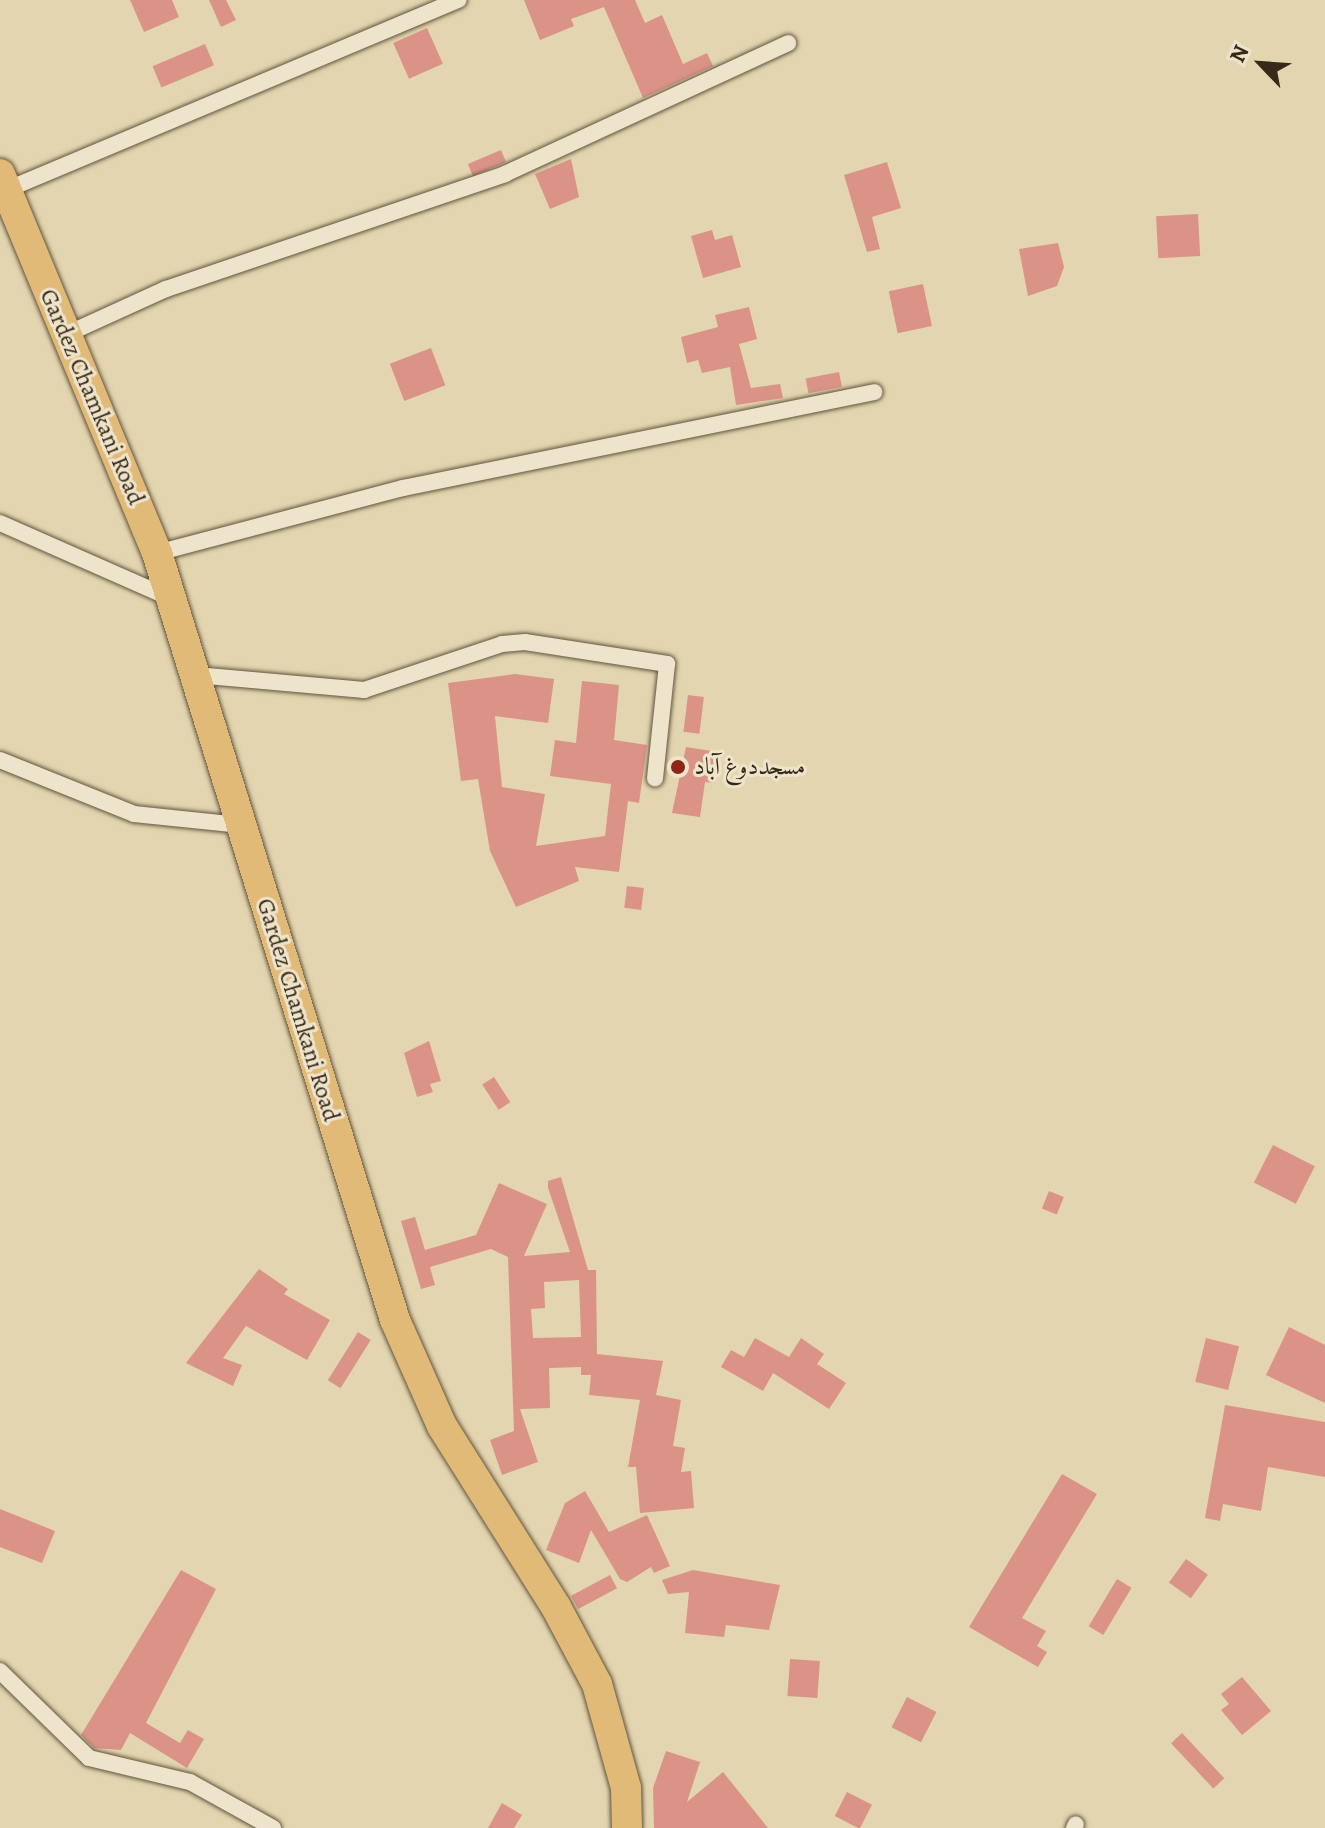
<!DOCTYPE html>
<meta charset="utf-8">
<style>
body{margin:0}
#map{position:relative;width:1325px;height:1828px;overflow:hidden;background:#e3d5af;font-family:Alegreya,Amiri,serif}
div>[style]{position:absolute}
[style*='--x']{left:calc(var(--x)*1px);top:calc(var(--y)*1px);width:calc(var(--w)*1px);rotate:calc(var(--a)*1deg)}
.building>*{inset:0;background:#db9388;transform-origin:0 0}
.roads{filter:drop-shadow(0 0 2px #61543e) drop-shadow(0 0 2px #61543e)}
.street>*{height:16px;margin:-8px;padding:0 8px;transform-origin:8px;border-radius:8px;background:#ede4cb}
.highway>*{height:30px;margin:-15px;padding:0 15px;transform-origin:15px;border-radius:15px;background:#e2ba78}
.dots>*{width:22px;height:22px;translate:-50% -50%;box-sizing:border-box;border:4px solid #ede4cb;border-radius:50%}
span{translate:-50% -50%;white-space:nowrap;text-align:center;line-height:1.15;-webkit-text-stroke:6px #ede4cb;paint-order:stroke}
.street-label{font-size:24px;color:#362919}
.poi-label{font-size:24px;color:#362919}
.left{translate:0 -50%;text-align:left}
.north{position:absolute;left:1221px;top:24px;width:80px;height:80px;-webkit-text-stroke:6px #ede4cb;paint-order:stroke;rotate:295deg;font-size:22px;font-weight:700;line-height:32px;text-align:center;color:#362919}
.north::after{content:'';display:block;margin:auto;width:28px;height:36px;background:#362919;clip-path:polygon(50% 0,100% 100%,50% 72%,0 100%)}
</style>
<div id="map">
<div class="building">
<div style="clip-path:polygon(130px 0,172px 0,179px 17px,144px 32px)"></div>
<div style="clip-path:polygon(209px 0,226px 0,236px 20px,221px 27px)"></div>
<div style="clip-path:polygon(524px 0,635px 0,645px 23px,662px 15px,683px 64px,707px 53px,713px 66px,643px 98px,604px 7px,571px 19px,574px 26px,540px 40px)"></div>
<div style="left:427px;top:28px;width:39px;height:37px;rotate:66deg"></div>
<div style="left:205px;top:44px;width:23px;height:57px;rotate:67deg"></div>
<div style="left:501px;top:150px;width:13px;height:36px;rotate:67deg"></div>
<div style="clip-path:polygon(571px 159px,579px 197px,550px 209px,535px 174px)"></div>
<div style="clip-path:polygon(887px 162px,901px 208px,872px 217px,880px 249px,867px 252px,844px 175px)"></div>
<div style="left:1198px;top:214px;width:42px;height:42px;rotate:87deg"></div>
<div style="clip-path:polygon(712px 230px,715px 240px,732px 235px,741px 267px,703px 278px,691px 236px)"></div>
<div style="clip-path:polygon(1058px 243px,1064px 267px,1057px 286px,1028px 296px,1019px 249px)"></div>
<div style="left:923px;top:284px;width:43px;height:35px;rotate:78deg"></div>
<div style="clip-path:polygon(749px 307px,757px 339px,739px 344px,751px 388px,780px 384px,783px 398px,736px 405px,730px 367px,702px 373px,698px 360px,687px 363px,681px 337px,718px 327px,715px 315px)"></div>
<div style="left:431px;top:348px;width:40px;height:44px;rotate:69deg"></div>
<div style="left:839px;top:372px;width:15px;height:34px;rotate:79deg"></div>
<div style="clip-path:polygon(515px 674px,554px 679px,548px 723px,495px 716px,502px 787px,545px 794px,536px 846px,605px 836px,611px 784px,550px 776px,555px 740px,576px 743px,582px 681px,619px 685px,614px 740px,647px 745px,639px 803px,628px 801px,619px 872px,575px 867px,579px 881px,516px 907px,490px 851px,478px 779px,461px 781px,448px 683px)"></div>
<div style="left:688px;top:695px;width:16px;height:37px;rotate:7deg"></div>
<div style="clip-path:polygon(686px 747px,718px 752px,714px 783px,705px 782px,700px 817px,672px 813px)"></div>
<div style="left:627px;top:886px;width:17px;height:22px;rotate:7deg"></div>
<div style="clip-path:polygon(429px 1041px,441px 1081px,430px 1084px,433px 1092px,417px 1097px,404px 1053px)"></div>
<div style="left:494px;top:1077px;width:30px;height:14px;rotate:57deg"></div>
<div style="left:1273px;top:1145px;width:47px;height:42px;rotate:27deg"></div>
<div style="clip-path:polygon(evenodd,561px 1177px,588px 1270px,596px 1270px,597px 1354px,663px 1361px,656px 1395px,681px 1400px,673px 1446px,685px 1448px,681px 1472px,691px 1471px,694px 1508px,640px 1513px,636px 1467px,628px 1467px,640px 1400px,589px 1395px,591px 1375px,581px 1375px,581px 1367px,549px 1368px,550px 1408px,520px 1409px,538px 1462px,502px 1475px,490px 1440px,514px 1431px,508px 1257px,491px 1249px,430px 1267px,435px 1285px,421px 1289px,401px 1221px,415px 1217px,425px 1250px,476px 1235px,499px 1183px,547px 1204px,524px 1256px,570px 1252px,548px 1188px,548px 1181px,561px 1177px,579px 1280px,581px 1337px,533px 1338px,531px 1309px,545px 1308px,544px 1282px,579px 1280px)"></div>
<div style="left:1049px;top:1191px;width:16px;height:19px;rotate:22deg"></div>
<div style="clip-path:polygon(259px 1269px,288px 1289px,284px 1294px,330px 1320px,307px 1360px,246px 1326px,223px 1358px,242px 1365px,233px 1386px,186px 1363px)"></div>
<div style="clip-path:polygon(1289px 1327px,1325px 1345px,1325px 1403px,1266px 1375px)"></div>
<div style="left:358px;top:1332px;width:15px;height:57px;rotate:32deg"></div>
<div style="clip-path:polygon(755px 1338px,789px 1357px,801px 1338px,824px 1354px,817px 1364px,846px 1383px,829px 1409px,773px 1373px,763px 1391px,721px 1367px,731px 1350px,744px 1357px)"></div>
<div style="left:1206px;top:1338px;width:34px;height:45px;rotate:14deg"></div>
<div style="clip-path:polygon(1225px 1405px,1325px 1422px,1325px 1477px,1268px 1467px,1261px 1511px,1223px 1504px,1220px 1521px,1205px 1518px)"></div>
<div style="clip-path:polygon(1062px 1474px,1097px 1494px,1022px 1618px,1046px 1631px,1037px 1646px,1047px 1652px,1038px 1667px,969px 1627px)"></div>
<div style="clip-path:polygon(585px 1491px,609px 1532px,647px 1515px,670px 1566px,654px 1573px,651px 1567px,627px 1582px,620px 1579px,591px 1530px,579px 1563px,546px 1550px,565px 1503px)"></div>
<div style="clip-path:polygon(0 1509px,55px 1531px,42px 1563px,0 1547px)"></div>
<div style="left:1186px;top:1559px;width:27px;height:29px;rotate:36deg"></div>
<div style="clip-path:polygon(181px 1570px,216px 1589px,146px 1723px,180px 1743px,188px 1730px,204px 1739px,187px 1768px,130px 1733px,121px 1750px,94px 1748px,81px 1735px)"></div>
<div style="clip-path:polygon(693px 1570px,780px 1585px,769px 1630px,726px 1625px,724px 1637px,685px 1633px,689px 1592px,668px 1594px,662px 1580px)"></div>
<div style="left:610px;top:1575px;width:15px;height:44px;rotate:62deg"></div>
<div style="left:1117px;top:1579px;width:17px;height:55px;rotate:31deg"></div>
<div style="left:790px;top:1659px;width:30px;height:37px;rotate:4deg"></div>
<div style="clip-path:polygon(1242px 1677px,1271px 1711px,1242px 1735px,1221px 1710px,1229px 1704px,1221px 1694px)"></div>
<div style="left:907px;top:1697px;width:33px;height:34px;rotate:27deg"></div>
<div style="left:1182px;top:1733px;width:62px;height:15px;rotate:47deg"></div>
<div style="clip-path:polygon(666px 1751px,700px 1762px,687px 1802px,723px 1772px,768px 1828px,654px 1828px,653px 1788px)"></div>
<div style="left:847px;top:1792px;width:28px;height:27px;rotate:27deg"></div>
<div style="clip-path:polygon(502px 1803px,522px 1815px,514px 1828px,488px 1828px)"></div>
</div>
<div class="roads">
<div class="street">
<div style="--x:6;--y:190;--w:491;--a:-22.8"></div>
<div style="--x:65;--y:335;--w:111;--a:-24.5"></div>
<div style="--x:166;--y:289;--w:358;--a:-18.7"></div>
<div style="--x:505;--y:174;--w:312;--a:-24.8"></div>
<div style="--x:0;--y:523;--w:186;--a:23.8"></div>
<div style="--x:157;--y:553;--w:254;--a:-14.8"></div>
<div style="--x:403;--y:488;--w:481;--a:-11.5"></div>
<div style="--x:196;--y:675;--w:169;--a:5.1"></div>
<div style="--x:364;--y:690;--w:145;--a:-18.4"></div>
<div style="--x:502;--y:644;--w:23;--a:-5"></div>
<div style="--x:525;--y:642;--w:144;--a:8.8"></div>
<div style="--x:667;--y:664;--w:115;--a:96"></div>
<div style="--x:0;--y:760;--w:144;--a:21.9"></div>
<div style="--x:134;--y:814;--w:108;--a:5.9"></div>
<div style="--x:0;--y:1671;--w:124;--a:44.3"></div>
<div style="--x:89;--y:1758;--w:104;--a:13.4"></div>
<div style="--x:190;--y:1782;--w:95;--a:29"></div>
<div style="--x:1074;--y:1828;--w:4;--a:-63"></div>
</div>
<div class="highway">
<div style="--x:0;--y:174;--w:410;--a:67.5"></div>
<div style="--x:157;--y:553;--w:803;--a:72.76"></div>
<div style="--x:395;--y:1320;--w:116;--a:66.1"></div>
<div style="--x:442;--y:1426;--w:214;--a:57.8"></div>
<div style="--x:556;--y:1607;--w:87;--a:62"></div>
<div style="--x:597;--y:1684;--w:108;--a:74.4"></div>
<div style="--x:626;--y:1788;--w:40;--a:88.6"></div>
</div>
</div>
<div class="dots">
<div style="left:678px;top:767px;background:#8f2418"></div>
</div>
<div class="street-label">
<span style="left:92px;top:397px;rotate:67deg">Gardez Chamkani Road</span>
<span style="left:298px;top:1010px;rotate:73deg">Gardez Chamkani Road</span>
</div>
<div class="poi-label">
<span class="left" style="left:694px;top:767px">مسجددوغ آباد</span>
</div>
<div class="north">N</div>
</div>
